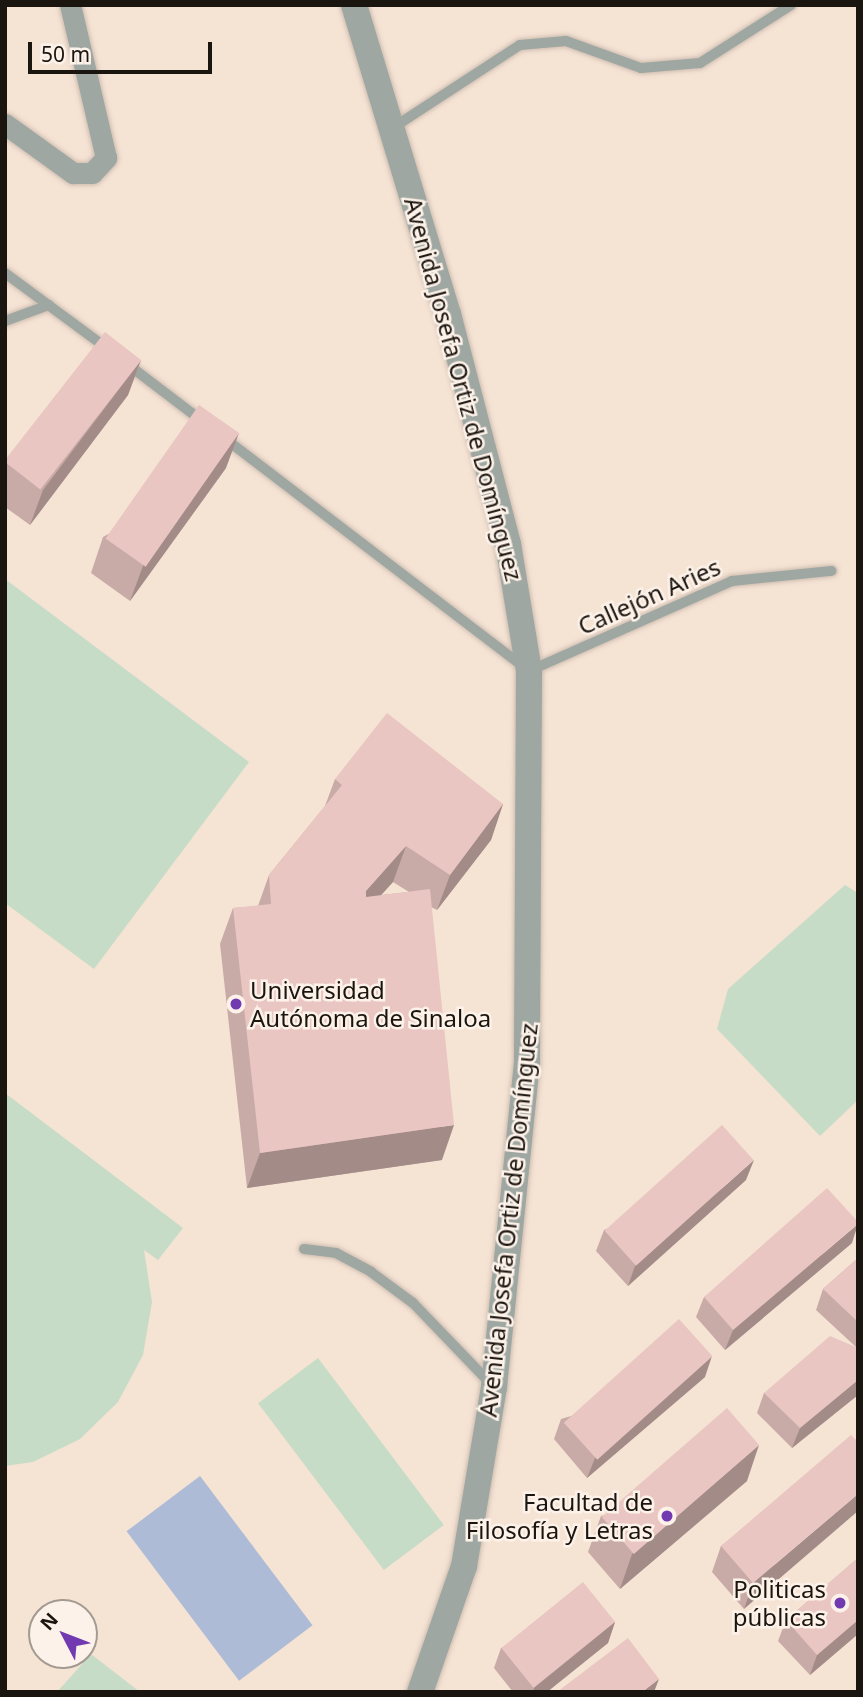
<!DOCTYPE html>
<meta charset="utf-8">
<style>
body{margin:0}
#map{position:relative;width:863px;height:1697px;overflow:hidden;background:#f5e3d4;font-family:"Noto Sans",sans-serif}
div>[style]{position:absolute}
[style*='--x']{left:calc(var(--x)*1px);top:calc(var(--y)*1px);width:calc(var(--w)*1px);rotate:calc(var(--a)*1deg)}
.green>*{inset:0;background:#c7dcc7;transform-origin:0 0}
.water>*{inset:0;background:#adbbd6;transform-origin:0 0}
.roads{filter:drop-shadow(0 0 2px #cebeb1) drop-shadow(0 0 2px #cebeb1)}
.service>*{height:10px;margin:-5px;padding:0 5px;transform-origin:5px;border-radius:5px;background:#9ea7a1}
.minor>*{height:21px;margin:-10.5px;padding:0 10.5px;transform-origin:10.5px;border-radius:10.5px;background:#9ea7a1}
.tertiary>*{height:26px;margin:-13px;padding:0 13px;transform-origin:13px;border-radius:13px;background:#9ea7a1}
.wall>*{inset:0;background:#c8aaa7}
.shaded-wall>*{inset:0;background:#a38b88}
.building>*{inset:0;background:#e9c6c2;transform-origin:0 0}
.dots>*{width:19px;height:19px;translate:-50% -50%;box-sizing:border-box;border:4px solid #fdf2e9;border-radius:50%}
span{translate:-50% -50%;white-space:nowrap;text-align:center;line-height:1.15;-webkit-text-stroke:5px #fdf2e9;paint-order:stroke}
.street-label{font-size:24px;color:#1b1510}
.poi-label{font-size:24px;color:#1b1510}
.left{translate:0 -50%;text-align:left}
.right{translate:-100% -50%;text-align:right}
.frame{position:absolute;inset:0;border:7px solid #1b1510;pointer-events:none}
.north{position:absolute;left:28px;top:1599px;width:70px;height:70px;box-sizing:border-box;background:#fdf2e9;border:2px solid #a39a92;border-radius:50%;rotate:312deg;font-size:19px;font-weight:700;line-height:28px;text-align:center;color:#1b1510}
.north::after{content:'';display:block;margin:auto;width:24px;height:32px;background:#713ab0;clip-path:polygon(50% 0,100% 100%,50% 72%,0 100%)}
.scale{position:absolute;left:28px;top:42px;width:184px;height:32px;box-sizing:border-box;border:4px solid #1b1510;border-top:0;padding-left:9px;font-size:21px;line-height:24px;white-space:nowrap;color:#1b1510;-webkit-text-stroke:5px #fdf2e9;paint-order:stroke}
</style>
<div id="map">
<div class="green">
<div style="clip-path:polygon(5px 579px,249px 762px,94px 969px,5px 903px)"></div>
<div style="clip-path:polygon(845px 885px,858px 893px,858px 1100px,820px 1136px,717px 1029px,728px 989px)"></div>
<div style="clip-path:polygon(5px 1093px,183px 1228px,158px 1260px,144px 1250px,152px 1302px,143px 1355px,118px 1402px,80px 1439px,33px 1462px,5px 1466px)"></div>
<div style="left:318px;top:1358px;width:209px;height:75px;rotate:53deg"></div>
<div style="clip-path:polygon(91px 1654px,140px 1692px,57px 1692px)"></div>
</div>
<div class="water">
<div style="left:200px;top:1476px;width:187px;height:92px;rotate:53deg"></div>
</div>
<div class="roads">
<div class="service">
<div style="--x:394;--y:127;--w:150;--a:-33.1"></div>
<div style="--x:520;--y:45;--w:46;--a:-5"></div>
<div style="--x:566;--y:41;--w:80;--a:19.8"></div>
<div style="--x:641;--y:68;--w:59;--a:-4.8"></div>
<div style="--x:700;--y:63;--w:108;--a:-32.5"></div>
<div style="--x:5;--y:273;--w:128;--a:36.4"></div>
<div style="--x:5;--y:321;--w:47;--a:-20"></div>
<div style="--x:126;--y:363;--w:96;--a:37.3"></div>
<div style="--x:223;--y:437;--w:385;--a:37.4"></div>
<div style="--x:529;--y:671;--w:222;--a:-23.9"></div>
<div style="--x:732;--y:581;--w:100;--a:-5.8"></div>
<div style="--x:304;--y:1249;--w:32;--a:7"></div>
<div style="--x:336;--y:1253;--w:40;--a:28"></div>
<div style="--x:371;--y:1272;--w:52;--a:36.4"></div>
<div style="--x:413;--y:1303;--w:114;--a:46.1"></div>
</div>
<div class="minor">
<div style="--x:5;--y:124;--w:84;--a:35.8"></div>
<div style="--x:73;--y:173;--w:19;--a:0"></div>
<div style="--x:92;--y:173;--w:21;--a:-47"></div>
<div style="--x:106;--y:158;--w:157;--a:-103.2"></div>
</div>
<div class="tertiary">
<div style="--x:354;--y:5;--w:323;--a:73.1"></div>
<div style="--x:448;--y:314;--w:238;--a:75.4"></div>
<div style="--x:508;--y:544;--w:129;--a:80.6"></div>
<div style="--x:529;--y:671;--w:391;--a:90.3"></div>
<div style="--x:527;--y:1062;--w:327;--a:95.8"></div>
<div style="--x:494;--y:1387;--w:181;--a:99.5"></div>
<div style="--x:464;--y:1566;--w:133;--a:109.2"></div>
</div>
</div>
<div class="wall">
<div style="clip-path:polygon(141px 360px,128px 395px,30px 525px,5px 507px,5px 465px,6px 463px)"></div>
<div style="clip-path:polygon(226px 468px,130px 601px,91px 573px,103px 537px)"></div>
<div style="clip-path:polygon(evenodd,335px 779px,503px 804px,491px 840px,437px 910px,431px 907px,442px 1160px,247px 1188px,220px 944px,233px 908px,258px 906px,269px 875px,325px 806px,335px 779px,393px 882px,409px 892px,381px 895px,393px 882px)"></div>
<div style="clip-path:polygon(746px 1180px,628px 1286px,596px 1251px,604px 1230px)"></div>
<div style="clip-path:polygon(852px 1243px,725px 1350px,696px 1317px,704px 1297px)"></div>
<div style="clip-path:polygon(858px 1258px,858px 1395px,792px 1448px,757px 1413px,764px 1393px,856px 1347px,816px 1310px,823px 1289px)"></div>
<div style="clip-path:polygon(705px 1377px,587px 1478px,554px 1439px,561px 1419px)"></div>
<div style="clip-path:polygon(858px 1442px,744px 1609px,712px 1572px,721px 1546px)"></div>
<div style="clip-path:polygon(747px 1481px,620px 1589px,588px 1552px,601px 1516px)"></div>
<div style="clip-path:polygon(858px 1558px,858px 1634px,810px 1675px,778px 1641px,786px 1620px)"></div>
<div style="clip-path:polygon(615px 1622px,608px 1643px,547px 1692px,513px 1692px,494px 1668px,501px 1648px)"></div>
</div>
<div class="shaded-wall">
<div style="clip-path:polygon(141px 360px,128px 395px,30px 525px,43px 490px)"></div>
<div style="clip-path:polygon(239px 433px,226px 468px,130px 601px,143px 566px)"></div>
<div style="clip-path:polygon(503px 804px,491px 840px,437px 910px,450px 875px)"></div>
<div style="clip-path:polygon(406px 846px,393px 882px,353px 926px,366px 891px)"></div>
<div style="clip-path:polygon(454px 1125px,442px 1160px,247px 1188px,260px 1153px)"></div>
<div style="clip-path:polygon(754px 1160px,746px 1180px,628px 1286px,635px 1266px)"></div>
<div style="clip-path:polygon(858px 1224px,852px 1243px,725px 1350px,733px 1330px)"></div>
<div style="clip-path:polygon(712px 1356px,705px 1377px,587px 1478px,595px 1458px)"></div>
<div style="clip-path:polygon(858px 1380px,858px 1395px,792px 1448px,800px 1428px)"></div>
<div style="clip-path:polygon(759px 1445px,747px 1481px,620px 1589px,632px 1554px)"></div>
<div style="clip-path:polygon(858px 1494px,858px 1511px,744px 1609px,753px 1583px)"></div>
<div style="clip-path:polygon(858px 1620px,858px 1634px,810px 1675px,817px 1655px)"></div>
<div style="clip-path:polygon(615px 1622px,608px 1643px,547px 1692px,533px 1692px,534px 1688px)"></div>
<div style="clip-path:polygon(659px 1679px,654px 1692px,642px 1692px)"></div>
</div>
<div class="building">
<div style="left:105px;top:332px;width:46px;height:164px;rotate:38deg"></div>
<div style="left:199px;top:405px;width:49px;height:163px;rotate:35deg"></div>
<div style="clip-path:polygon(387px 713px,503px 804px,450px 875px,406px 846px,366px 891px,366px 897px,430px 889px,454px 1125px,260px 1153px,233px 908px,271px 904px,269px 875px,342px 785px,335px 779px)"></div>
<div style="left:722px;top:1125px;width:47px;height:158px;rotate:48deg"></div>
<div style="clip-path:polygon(827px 1188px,858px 1222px,858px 1224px,733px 1330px,704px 1297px)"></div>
<div style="clip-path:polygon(858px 1258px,858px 1322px,823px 1289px)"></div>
<div style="left:679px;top:1319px;width:50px;height:155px;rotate:48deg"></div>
<div style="clip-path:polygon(830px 1336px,858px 1348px,858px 1380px,800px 1428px,764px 1393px)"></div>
<div style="left:727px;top:1408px;width:49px;height:166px;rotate:49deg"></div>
<div style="clip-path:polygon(851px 1435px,858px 1442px,858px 1494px,753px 1583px,721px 1546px)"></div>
<div style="clip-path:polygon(858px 1558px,858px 1620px,817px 1655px,786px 1620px)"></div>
<div style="left:583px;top:1582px;width:51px;height:105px;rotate:51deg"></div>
<div style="clip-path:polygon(628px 1638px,659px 1679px,642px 1692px,557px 1692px)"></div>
</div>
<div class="dots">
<div style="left:236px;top:1004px;background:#713ab0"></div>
<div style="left:667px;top:1516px;background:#713ab0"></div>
<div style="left:840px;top:1603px;background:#713ab0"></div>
</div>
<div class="street-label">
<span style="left:464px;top:389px;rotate:75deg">Avenida Josefa Ortiz de Domínguez</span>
<span style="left:649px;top:596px;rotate:-24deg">Callejón Aries</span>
<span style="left:508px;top:1220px;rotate:-84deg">Avenida Josefa Ortiz de Domínguez</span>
</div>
<div class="poi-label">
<span class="left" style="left:250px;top:1004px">Universidad<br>Autónoma de Sinaloa</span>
<span class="right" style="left:653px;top:1516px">Facultad de<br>Filosofía y Letras</span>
<span class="right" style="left:826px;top:1603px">Politicas<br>públicas</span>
</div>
<div class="frame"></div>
<div class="north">N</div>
<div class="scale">50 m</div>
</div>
